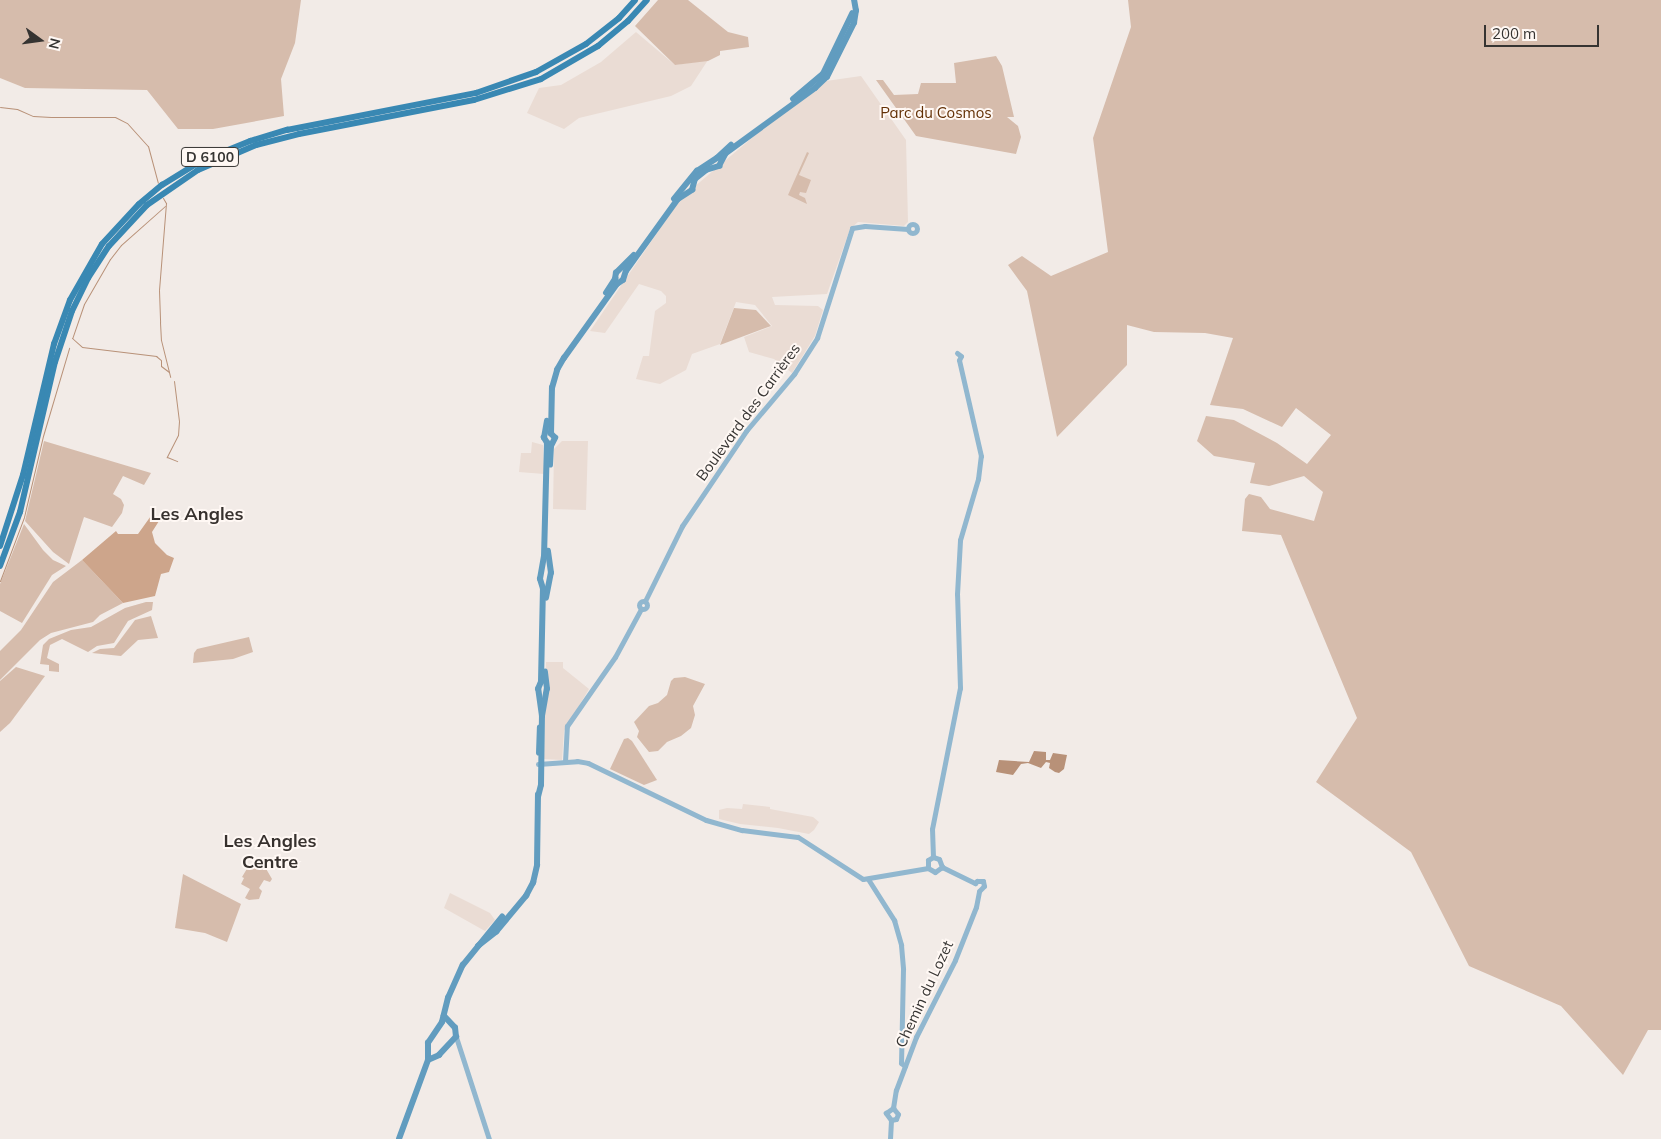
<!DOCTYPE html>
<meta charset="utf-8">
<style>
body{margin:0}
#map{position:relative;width:1661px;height:1139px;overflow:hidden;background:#f2ebe7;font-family:Mulish,sans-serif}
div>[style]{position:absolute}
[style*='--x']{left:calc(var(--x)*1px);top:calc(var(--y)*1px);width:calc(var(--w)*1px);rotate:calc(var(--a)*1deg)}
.built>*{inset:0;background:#eadcd4}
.green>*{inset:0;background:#d6bcac}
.forest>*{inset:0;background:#cda58b}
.water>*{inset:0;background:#b89178}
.stream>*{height:1px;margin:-0.5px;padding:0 0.5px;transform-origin:0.5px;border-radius:0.5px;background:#b89178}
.tertiary>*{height:5px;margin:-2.5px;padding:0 2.5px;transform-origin:2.5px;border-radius:2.5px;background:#91b7cf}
.tertiary>.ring{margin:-2.5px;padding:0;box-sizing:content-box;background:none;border:5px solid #91b7cf;border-radius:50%}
.secondary>*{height:5.5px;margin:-2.75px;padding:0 2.75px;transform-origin:2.75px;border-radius:2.75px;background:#619cbf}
.primary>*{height:6px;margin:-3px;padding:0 3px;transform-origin:3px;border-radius:3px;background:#3988b3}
span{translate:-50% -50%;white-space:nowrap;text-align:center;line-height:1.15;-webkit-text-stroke:4px #fff8f4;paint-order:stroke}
.shield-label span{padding:1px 4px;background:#fff8f4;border:1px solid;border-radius:4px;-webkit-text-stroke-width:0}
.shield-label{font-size:14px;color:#363432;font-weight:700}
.park-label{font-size:15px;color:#633005}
.street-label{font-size:15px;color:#363432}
.quarter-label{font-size:18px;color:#37312e;font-weight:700}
.north{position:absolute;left:15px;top:15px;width:50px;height:50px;-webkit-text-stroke:4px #fff8f4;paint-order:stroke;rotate:104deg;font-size:14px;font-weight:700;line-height:20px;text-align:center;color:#363432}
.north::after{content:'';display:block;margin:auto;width:18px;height:22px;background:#363432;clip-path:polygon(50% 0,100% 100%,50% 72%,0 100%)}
.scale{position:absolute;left:1484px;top:25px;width:115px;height:22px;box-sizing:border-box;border:2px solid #363432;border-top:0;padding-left:6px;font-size:15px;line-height:18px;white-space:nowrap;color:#363432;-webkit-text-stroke:4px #fff8f4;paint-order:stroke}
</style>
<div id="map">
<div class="built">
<div style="clip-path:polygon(636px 32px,675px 65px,708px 60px,691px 86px,671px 96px,579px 118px,564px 129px,527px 113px,539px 88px,561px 85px,601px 62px)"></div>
<div style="clip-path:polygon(861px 76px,906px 140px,908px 222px,904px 226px,858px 222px,850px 229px,827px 294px,772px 297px,775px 305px,818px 306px,823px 310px,815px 336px,792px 373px,774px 359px,749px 352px,744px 337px,772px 326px,755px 305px,736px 302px,720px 344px,692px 354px,686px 370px,660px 384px,636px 379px,643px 356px,649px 356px,655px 311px,666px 303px,666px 296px,661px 291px,639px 284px,605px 333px,590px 331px,681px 198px,759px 132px,826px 81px)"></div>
<div style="clip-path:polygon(562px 441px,588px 441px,586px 510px,553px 509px,554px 449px)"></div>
<div style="clip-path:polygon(532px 442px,543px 445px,544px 474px,519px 472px,521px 453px,531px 453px)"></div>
<div style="clip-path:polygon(546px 662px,563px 662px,563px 668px,589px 689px,564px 731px,562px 760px,544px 759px)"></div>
<div style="clip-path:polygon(743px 804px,770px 807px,770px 809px,813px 817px,819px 822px,814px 830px,809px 834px,778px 828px,740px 824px,719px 819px,719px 810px,727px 808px,742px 809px)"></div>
<div style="clip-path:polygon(450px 893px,490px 913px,495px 920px,485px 931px,444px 908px)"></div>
</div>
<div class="green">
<div style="clip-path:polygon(0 0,301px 0,295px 43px,281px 79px,284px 116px,213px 129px,178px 129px,147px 90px,25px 88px,0 78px)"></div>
<div style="clip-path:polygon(658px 0,688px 0,728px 32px,748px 37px,749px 47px,720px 51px,720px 55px,708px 61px,675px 65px,635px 26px)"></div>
<div style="clip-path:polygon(1128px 0,1661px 0,1661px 1030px,1648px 1030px,1623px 1075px,1561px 1006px,1469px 966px,1411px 852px,1316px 782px,1357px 718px,1281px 535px,1242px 531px,1245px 499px,1249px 494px,1261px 497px,1270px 509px,1314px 521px,1323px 492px,1304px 476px,1269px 486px,1250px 483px,1255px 463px,1214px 456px,1197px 441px,1206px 416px,1234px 420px,1277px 443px,1307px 464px,1331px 435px,1296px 408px,1282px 427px,1243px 409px,1210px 405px,1233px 338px,1205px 333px,1154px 332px,1127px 325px,1127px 365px,1057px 437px,1027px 291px,1008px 265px,1022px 256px,1051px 276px,1108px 252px,1093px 138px,1131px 27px)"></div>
<div style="clip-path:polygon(996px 56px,1002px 66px,1014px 117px,1007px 117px,1018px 126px,1021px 137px,1016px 154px,916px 136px,876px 80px,883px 80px,894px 95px,918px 94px,921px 83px,956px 83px,954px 63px)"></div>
<div style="clip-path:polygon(807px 152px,809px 153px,799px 175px,811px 180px,806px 193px,800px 192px,799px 195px,805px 198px,807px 204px,788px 195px)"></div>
<div style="clip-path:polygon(734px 308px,756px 310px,771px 326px,720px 345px)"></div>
<div style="clip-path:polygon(44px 441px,151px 473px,144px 485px,123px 476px,113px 494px,121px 499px,124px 505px,122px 513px,112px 527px,84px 517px,69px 564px,53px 552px,25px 521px)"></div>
<div style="clip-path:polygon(24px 524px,43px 550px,53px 560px,66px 566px,52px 575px,22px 623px,0 611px,0 584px)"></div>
<div style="clip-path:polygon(82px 560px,123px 603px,100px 615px,93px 622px,51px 633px,40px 640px,0 680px,0 651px,21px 630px,53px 582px)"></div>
<div style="clip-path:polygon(146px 602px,153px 602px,152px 610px,128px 621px,114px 643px,97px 646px,88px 652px,62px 639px,50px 645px,47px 658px,59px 664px,59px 672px,49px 671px,49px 665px,40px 664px,43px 645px,49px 639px,71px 630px,91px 627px,125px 608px)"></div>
<div style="clip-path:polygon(151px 616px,158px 638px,138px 640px,121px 656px,92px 653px,100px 649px,114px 648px,135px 620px)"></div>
<div style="clip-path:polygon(249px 637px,253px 652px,233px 659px,193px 663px,194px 653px,197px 649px)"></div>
<div style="clip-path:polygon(16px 667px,45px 676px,10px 723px,0 732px,0 681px)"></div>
<div style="clip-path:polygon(685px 677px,705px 684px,693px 706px,695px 715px,691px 728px,681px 736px,667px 742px,658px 751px,649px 752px,637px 737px,639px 731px,634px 722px,649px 706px,658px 703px,667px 695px,671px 681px,674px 678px)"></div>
<div style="clip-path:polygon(628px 738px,632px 741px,657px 780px,644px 785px,610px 769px,624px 739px)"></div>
<div style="clip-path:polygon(261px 860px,272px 879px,270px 882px,264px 880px,259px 888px,262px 891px,259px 899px,249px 900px,245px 898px,250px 889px,241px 884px,244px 878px,242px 877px,248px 867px)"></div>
<div style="clip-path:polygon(183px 874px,241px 904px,227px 942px,205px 933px,175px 928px)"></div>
</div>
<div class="forest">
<div style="clip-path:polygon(153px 513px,159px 521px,152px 532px,155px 543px,167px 555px,174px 558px,169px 572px,161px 574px,155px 596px,123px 603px,82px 560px,116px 531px,118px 534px,138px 534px)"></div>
</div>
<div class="water">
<div style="clip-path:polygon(1034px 751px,1046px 752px,1046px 760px,1050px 760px,1053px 753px,1067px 755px,1064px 769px,1059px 773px,1055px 772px,1049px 768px,1050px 763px,1046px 762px,1041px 768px,1028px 763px,1021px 764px,1013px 775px,996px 772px,999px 760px,1029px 762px)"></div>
</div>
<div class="stream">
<div style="--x:0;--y:107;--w:17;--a:7"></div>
<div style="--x:17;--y:109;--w:17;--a:24"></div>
<div style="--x:33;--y:116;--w:18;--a:3"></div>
<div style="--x:51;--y:117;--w:64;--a:0"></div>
<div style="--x:115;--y:117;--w:13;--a:27"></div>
<div style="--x:127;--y:123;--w:31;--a:48"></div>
<div style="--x:148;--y:146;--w:38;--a:75"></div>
<div style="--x:163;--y:198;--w:6;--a:59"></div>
<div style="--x:166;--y:203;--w:87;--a:94.6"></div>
<div style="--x:159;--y:290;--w:32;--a:88"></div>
<div style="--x:160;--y:322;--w:18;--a:87"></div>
<div style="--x:161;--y:340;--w:38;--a:76"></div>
<div style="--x:165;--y:206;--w:59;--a:138.4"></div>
<div style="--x:121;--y:245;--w:18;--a:128"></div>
<div style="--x:110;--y:259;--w:52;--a:120"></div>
<div style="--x:84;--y:304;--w:36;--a:109"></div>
<div style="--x:72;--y:338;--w:13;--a:42"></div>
<div style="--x:82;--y:347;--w:75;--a:6.9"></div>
<div style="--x:156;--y:356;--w:6;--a:39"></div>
<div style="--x:161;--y:360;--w:6;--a:90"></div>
<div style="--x:161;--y:366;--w:10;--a:37"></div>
<div style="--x:174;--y:381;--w:40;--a:82.9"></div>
<div style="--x:179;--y:421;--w:14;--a:94"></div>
<div style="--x:178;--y:435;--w:25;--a:117"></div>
<div style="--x:167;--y:457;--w:11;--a:22"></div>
<div style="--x:0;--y:581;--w:68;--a:-69.4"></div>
<div style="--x:24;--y:517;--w:83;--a:-76.8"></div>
<div style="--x:43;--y:436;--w:92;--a:-73.5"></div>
</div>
<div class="tertiary">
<div class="ring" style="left:908.5px;top:224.5px;width:4px;height:4px"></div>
<div class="ring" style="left:639px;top:601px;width:3px;height:3px"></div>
<div style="--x:645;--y:601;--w:84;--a:-63.7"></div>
<div style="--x:682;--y:526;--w:115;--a:-56"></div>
<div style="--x:746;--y:431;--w:75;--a:-49.9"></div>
<div style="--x:794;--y:374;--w:43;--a:-57.4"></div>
<div style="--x:817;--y:338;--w:115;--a:-72.3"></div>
<div style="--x:852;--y:228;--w:13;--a:-9"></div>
<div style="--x:865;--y:226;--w:43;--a:4"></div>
<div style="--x:565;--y:762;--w:36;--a:-87"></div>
<div style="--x:567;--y:726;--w:84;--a:-55.2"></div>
<div style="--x:615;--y:657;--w:55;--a:-61.6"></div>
<div style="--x:538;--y:764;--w:39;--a:-4"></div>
<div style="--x:577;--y:761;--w:11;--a:10"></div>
<div style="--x:588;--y:763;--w:131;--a:25.8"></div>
<div style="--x:706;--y:820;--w:37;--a:16"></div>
<div style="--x:742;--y:830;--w:56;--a:7.1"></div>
<div style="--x:798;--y:837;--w:77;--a:32.9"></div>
<div style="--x:863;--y:879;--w:66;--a:-9.6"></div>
<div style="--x:933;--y:857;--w:28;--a:-92"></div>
<div style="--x:932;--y:829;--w:144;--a:-78.8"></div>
<div style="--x:960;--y:688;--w:94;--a:-91.8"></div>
<div style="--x:957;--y:594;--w:54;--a:-86.8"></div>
<div style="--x:960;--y:540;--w:64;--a:-73.6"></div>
<div style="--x:978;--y:479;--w:23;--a:-83"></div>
<div style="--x:981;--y:456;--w:98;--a:-102.9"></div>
<div style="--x:959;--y:360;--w:4;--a:-63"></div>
<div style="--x:961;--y:356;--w:5;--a:-143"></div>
<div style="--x:933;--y:857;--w:6;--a:18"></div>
<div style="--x:939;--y:859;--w:9;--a:69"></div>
<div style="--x:942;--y:867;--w:37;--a:26"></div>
<div style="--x:975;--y:883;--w:3;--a:-45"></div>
<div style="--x:977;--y:881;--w:6;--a:0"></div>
<div style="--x:983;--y:881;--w:5;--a:79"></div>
<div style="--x:984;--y:886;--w:7;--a:135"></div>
<div style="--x:928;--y:868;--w:8;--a:30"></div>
<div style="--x:935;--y:872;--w:9;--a:-36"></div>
<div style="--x:928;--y:868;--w:8;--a:-90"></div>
<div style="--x:928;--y:860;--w:6;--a:-31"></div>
<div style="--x:868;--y:879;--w:49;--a:57.6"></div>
<div style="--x:894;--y:920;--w:26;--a:74"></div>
<div style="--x:901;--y:945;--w:24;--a:85"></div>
<div style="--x:903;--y:969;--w:94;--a:91.2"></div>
<div style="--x:901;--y:1063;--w:5;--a:37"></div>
<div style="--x:456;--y:1037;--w:107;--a:72.1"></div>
<div style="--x:893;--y:1108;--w:18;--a:-81"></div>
<div style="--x:896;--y:1090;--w:57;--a:-69.3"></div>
<div style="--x:916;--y:1037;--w:86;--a:-63.1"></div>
<div style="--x:955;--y:960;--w:57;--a:-68.4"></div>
<div style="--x:976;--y:907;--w:16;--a:-79"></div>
<div style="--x:891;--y:1120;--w:5;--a:-11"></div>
<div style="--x:896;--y:1119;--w:5;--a:-68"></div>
<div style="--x:898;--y:1114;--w:8;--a:-130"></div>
<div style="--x:890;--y:1139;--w:19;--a:-87"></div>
<div style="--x:891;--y:1120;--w:9;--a:-126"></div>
<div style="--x:886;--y:1113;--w:9;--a:-36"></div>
</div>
<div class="secondary">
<div style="--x:793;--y:99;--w:39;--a:-40"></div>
<div style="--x:823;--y:74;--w:67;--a:-64.2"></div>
<div style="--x:674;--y:199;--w:36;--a:-51"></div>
<div style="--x:697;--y:171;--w:24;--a:-33"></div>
<div style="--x:717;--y:158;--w:19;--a:-43"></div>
<div style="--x:615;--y:279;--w:6;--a:-81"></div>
<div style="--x:616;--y:273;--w:25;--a:-45"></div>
<div style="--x:606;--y:293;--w:17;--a:-57"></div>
<div style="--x:551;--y:434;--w:46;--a:-88.8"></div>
<div style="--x:552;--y:388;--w:19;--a:-74"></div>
<div style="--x:557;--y:370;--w:14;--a:-60"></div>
<div style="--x:564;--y:358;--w:91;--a:-54.4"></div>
<div style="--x:617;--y:284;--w:7;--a:-34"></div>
<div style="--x:623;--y:280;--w:9;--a:-72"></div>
<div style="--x:626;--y:271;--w:89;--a:-54.2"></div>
<div style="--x:678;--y:199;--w:17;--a:-33"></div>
<div style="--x:692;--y:190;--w:11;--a:-75"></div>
<div style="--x:695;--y:179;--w:14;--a:-39"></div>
<div style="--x:706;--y:170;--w:14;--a:-17"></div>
<div style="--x:719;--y:166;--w:15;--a:-62"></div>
<div style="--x:726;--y:153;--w:110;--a:-36.1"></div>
<div style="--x:815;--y:88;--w:16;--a:-43"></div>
<div style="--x:827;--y:77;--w:60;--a:-63.4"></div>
<div style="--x:854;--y:23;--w:12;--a:-81"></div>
<div style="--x:856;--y:11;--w:11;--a:-100"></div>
<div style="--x:550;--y:465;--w:19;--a:-87"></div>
<div style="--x:551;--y:446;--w:9;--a:-63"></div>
<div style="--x:555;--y:438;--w:6;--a:-135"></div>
<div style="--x:546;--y:598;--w:25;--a:-79"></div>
<div style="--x:551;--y:573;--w:22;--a:-98"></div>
<div style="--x:542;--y:716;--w:27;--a:-98"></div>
<div style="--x:538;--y:689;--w:8;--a:-67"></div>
<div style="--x:541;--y:682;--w:93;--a:-88.8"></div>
<div style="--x:543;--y:589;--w:10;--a:-107"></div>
<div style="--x:540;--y:579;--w:22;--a:-80"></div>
<div style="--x:544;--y:557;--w:114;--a:-88.5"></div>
<div style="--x:547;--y:443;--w:6;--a:-121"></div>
<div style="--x:544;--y:438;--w:17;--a:-80"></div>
<div style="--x:539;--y:753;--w:25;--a:-88"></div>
<div style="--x:538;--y:797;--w:12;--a:-76"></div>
<div style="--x:541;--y:785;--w:69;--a:-89.2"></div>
<div style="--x:542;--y:716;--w:27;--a:-80"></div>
<div style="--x:547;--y:689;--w:17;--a:-97"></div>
<div style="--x:478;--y:946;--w:23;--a:-38"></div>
<div style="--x:496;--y:932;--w:47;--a:-50.2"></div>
<div style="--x:526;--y:896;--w:15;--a:-62"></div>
<div style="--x:533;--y:883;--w:18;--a:-77"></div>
<div style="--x:537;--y:865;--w:70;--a:-89.2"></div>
<div style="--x:428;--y:1060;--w:17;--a:-90"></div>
<div style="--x:428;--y:1043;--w:25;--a:-56"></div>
<div style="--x:442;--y:1022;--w:25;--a:-76"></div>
<div style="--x:448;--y:998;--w:36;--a:-66"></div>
<div style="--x:463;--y:965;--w:62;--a:-50.9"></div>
<div style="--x:399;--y:1139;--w:84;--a:-69.8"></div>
<div style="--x:428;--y:1060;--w:12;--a:-24"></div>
<div style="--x:439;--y:1055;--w:25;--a:-47"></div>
<div style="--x:456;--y:1037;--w:9;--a:-96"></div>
<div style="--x:455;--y:1028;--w:16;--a:-133"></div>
</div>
<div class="primary">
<div style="--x:0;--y:546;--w:75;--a:-72.1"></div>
<div style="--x:23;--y:475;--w:135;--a:-76.7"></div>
<div style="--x:54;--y:344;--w:47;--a:-70"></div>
<div style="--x:70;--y:300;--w:64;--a:-60.3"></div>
<div style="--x:102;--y:244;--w:54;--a:-47.2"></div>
<div style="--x:139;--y:204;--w:30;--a:-40"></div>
<div style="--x:162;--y:185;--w:46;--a:-31.6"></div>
<div style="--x:201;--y:161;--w:53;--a:-22.2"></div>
<div style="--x:250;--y:141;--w:39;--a:-17"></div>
<div style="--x:287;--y:130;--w:193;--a:-11.1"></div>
<div style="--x:476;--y:93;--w:64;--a:-19.3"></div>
<div style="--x:536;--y:72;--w:57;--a:-29.2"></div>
<div style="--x:586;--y:44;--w:42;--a:-38.2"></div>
<div style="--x:619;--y:18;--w:24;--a:-48"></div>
<div style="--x:0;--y:566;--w:58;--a:-69.7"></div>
<div style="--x:20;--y:512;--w:154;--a:-76.9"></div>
<div style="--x:55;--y:362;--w:54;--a:-71.6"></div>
<div style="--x:72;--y:311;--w:37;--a:-64"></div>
<div style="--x:88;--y:278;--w:38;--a:-57"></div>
<div style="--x:109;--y:246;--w:56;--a:-47.2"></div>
<div style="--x:147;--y:205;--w:62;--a:-34.5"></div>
<div style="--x:198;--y:170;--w:63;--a:-23.3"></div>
<div style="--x:256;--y:145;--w:44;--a:-14.3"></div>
<div style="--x:299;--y:134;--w:178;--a:-11"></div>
<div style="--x:474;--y:100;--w:70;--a:-17.4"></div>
<div style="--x:541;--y:79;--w:66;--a:-30.1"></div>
<div style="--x:598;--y:46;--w:39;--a:-40"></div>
<div style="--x:628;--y:21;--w:28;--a:-48"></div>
</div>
<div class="shield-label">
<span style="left:210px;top:157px">D 6100</span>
</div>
<div class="park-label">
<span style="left:936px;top:113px">Parc du Cosmos</span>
</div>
<div class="street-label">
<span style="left:748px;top:412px;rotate:-54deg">Boulevard des Carrières</span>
<span style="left:924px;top:994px;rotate:-65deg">Chemin du Lozet</span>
</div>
<div class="quarter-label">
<span style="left:197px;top:514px">Les Angles</span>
<span style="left:270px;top:852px">Les Angles<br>Centre</span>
</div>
<div class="north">N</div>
<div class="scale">200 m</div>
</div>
